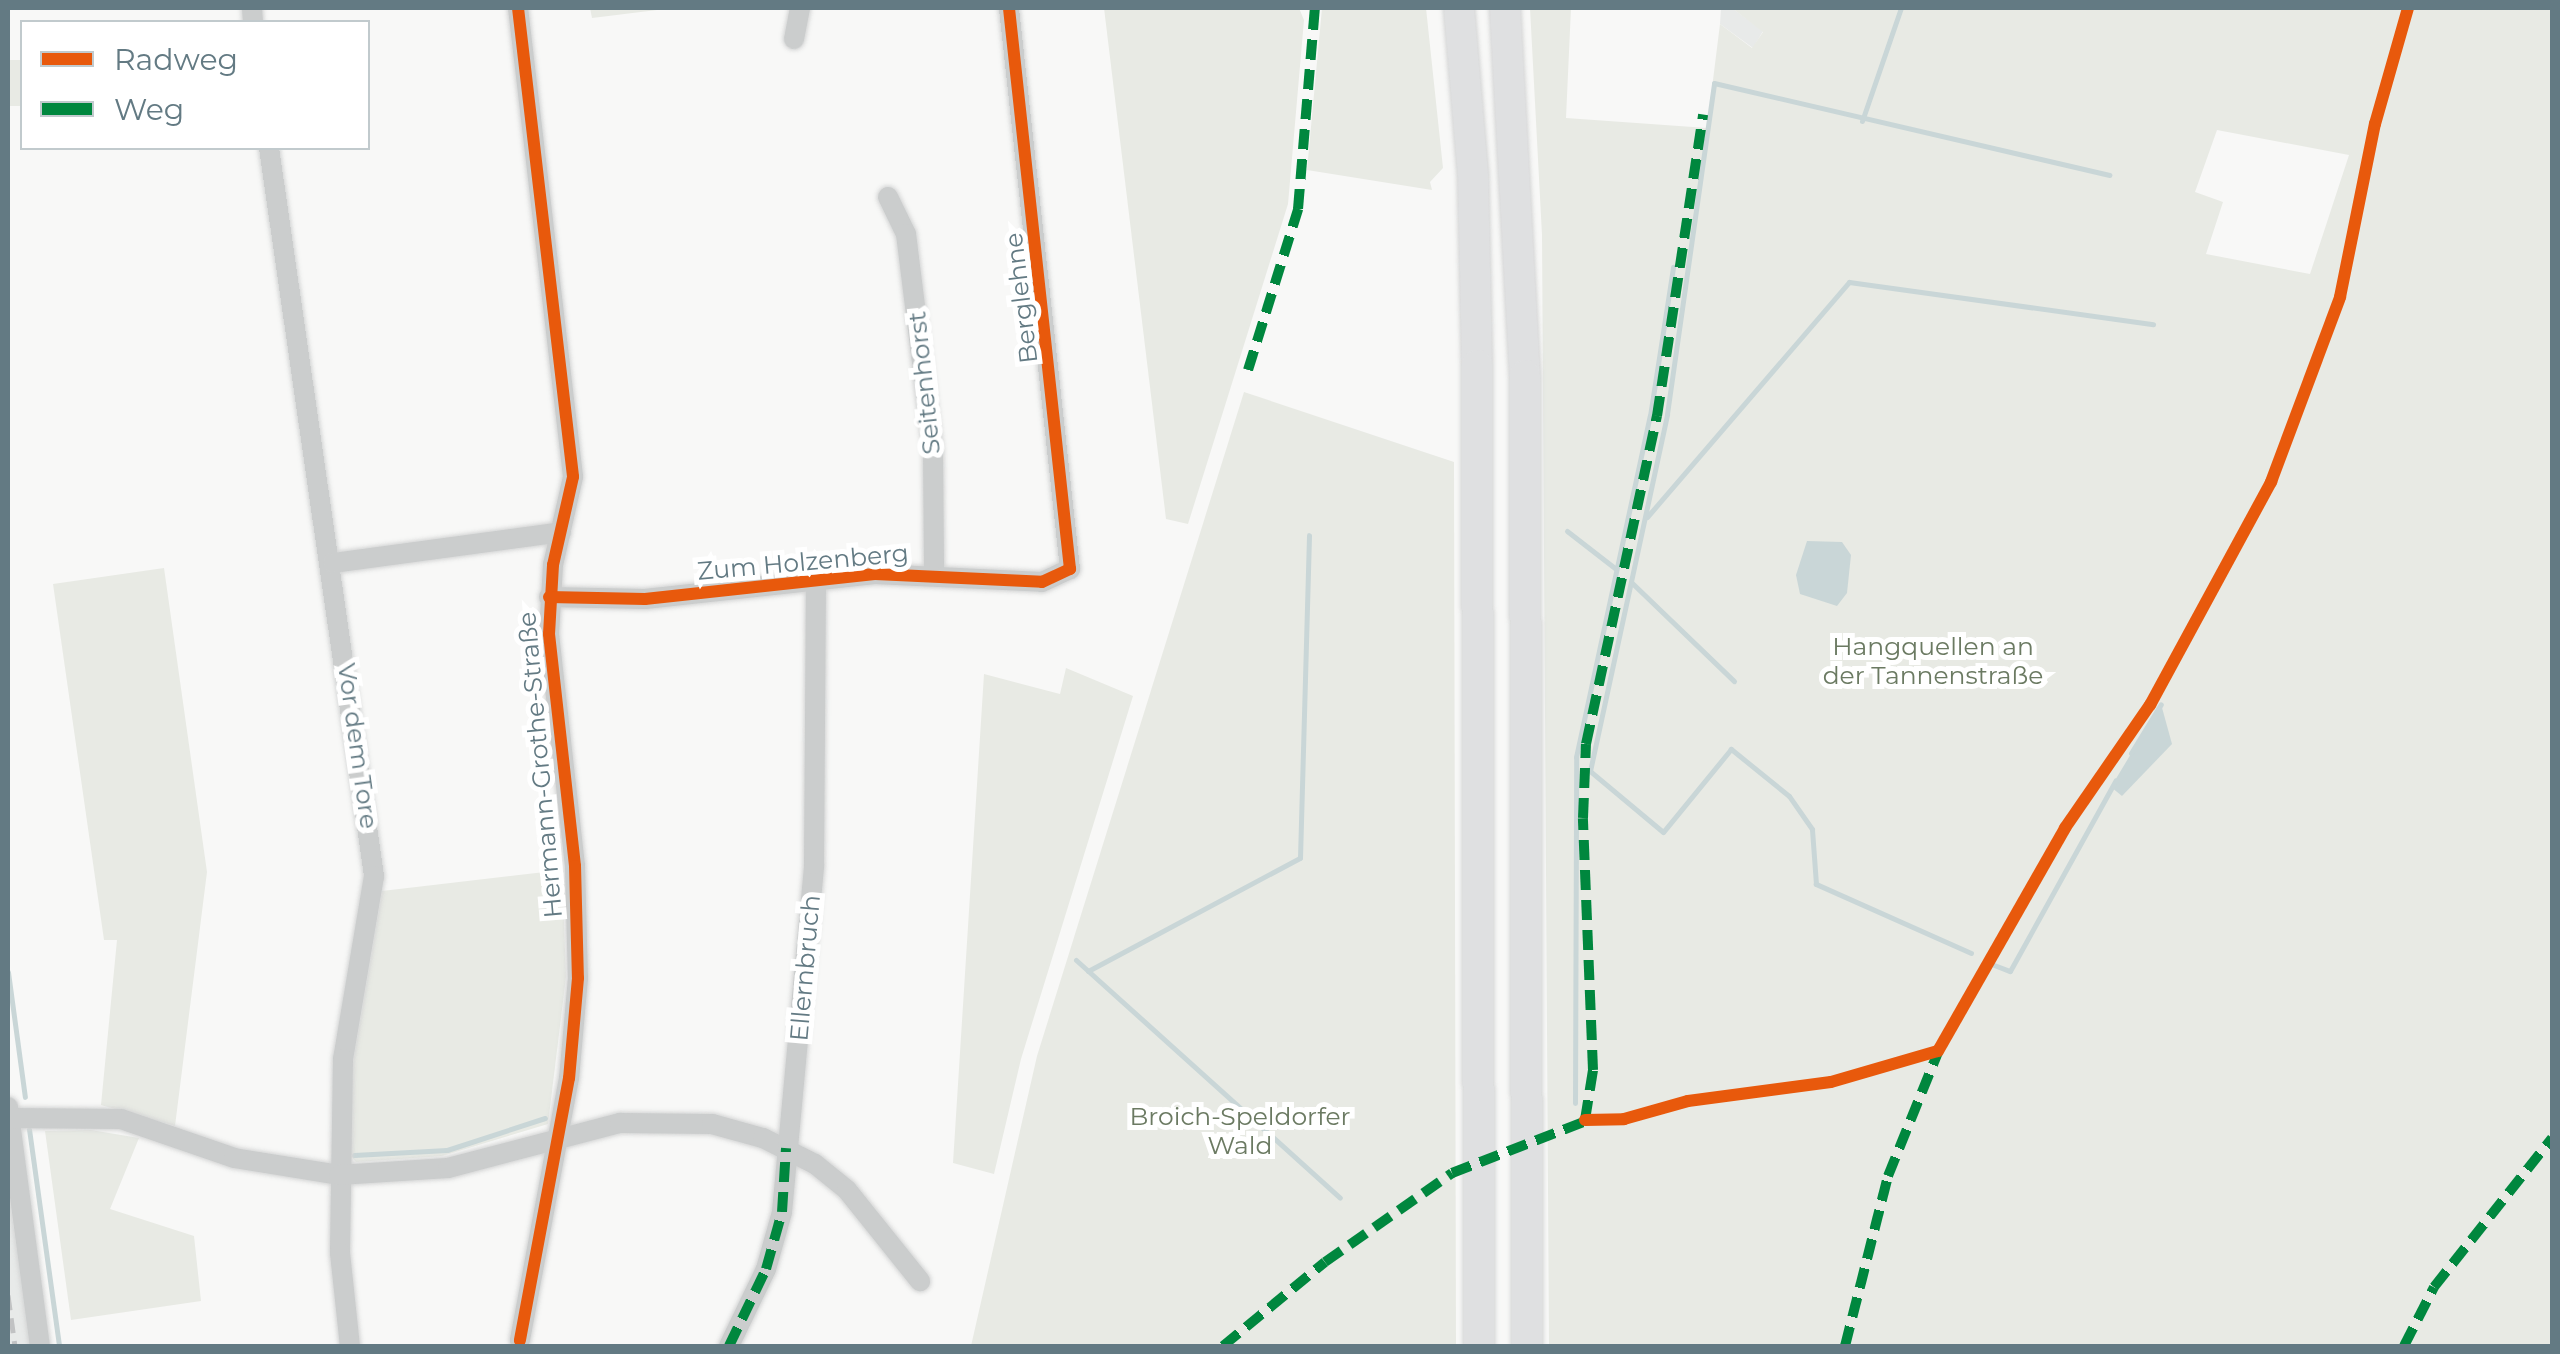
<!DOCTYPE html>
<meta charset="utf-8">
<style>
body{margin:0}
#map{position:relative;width:2560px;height:1354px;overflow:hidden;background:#f8f8f7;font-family:Montserrat,sans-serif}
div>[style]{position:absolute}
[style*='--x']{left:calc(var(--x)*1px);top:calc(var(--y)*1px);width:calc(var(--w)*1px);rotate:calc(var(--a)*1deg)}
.built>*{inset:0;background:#e8eae9}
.green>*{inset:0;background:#e8eae4;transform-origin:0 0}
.water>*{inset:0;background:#c9d6d7}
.stream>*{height:5px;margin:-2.5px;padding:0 2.5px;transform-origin:2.5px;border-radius:2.5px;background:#c9d6d7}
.roads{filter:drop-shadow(0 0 2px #d4d5d5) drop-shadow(0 0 2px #d4d5d5)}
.minor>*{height:20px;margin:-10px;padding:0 10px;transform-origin:10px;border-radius:10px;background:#cbcdcd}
.highway>*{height:30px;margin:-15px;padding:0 15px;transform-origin:15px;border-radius:15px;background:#dfe0e1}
.rail>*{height:5px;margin-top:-2.5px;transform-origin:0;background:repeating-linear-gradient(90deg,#c1c2c3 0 15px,transparent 0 23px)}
.quiet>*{height:10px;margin-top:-5px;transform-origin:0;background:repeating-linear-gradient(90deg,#00873e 0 20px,transparent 0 30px)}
.cycleway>*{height:12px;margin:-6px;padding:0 6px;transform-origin:6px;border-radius:6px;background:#e8590c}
span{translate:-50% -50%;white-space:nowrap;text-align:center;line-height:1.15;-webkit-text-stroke:10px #fff;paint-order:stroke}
.street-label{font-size:25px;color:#637a83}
.park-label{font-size:25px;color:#6b7a62}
.frame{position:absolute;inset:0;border:10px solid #637a83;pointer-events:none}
.legend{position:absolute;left:20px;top:20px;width:350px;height:130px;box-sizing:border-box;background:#fff;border:2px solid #c1cacd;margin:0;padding:12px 18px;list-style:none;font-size:30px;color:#637a83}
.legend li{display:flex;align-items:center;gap:20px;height:50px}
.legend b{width:50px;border:2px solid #c1cacd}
</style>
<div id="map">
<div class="built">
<div style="clip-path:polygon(1721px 8px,1732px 8px,1763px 31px,1753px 48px,1720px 24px)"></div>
<div style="clip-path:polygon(8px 1182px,12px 1216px,31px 1346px,8px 1346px)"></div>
</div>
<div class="green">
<div style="clip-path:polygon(590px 8px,657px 8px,657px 10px,592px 18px)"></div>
<div style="clip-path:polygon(1104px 8px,1299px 8px,1304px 20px,1288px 204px,1188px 524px,1166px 519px)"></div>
<div style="clip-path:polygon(1322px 8px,1426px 8px,1443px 168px,1430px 182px,1432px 190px,1307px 170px)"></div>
<div style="clip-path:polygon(evenodd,1530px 8px,1571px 8px,1566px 118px,1707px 128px,1720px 24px,1752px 48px,1763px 32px,1732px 8px,2552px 8px,2552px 1346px,1549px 1346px,1542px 235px,1530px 8px,2217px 130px,2349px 155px,2310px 274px,2206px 254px,2223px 202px,2195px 192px,2217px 130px)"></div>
<div style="left:22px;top:60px;width:46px;height:14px;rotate:90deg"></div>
<div style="clip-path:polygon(1244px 392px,1454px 462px,1456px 1346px,971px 1346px,1037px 1056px)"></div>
<div style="clip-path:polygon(164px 568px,207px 872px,175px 1126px,101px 1105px,117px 940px,104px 940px,53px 584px)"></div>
<div style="clip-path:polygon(1066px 668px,1133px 696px,1021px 1059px,994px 1174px,953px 1163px,984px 674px,1060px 694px)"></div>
<div style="clip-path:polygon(562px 870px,566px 977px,548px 1124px,442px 1156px,356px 1162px,349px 1154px,353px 1063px,382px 891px)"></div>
<div style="clip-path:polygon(91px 1130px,139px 1138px,110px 1209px,194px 1236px,201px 1301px,71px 1320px,45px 1131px)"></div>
</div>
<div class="water">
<div style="clip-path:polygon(1807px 541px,1842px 542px,1851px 555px,1847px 593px,1837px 606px,1800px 594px,1796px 575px)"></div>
<div style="clip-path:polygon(2161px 704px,2172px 744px,2122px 796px,2111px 787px)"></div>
</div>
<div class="stream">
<div style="--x:1862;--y:121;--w:120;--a:-71"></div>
<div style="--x:1647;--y:517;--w:310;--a:-49.3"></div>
<div style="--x:1849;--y:282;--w:307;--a:7.9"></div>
<div style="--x:1567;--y:531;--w:62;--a:37.8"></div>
<div style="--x:1631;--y:582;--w:143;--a:43.9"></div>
<div style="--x:2131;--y:753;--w:57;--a:-58.5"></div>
<div style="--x:1971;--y:953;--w:170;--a:-156"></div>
<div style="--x:1816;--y:884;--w:55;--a:-94.2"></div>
<div style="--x:1812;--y:829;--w:40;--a:-124.9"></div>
<div style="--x:1789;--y:796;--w:75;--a:-141"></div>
<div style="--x:1731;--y:749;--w:107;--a:129.3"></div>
<div style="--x:1663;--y:832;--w:95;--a:-140.1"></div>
<div style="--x:1590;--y:771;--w:365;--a:-77.8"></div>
<div style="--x:1667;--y:414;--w:334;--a:-81.9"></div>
<div style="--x:1714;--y:83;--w:406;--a:13.1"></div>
<div style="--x:1076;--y:960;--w:355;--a:42"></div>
<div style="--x:1994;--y:965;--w:17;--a:21"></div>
<div style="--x:2010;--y:971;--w:218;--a:-61"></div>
<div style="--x:1088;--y:971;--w:240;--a:-28.1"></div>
<div style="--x:1300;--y:858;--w:323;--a:-88.4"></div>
<div style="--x:8;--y:972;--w:126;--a:82.3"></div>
<div style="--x:1575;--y:1103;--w:346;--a:-89.8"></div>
<div style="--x:1576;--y:757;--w:349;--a:-77.8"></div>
<div style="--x:1650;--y:416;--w:151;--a:-81.2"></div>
<div style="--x:29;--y:1129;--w:219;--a:82.1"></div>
<div style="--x:354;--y:1155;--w:93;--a:-3.1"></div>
<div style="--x:447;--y:1150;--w:103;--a:-18.1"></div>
</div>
<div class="roads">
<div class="minor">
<div style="--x:252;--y:8;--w:14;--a:86"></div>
<div style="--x:518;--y:8;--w:472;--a:83.3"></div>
<div style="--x:573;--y:477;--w:90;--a:102.8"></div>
<div style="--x:553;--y:565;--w:69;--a:93.3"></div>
<div style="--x:549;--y:634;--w:233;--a:83.6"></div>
<div style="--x:575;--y:866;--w:112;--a:88.5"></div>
<div style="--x:578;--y:978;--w:100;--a:95.1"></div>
<div style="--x:569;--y:1078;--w:267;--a:100.6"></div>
<div style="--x:794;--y:39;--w:32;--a:-79"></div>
<div style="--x:269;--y:148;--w:736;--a:81.79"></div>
<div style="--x:374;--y:876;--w:186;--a:99.6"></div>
<div style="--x:343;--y:1059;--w:194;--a:90.9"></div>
<div style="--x:340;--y:1253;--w:94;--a:83.9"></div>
<div style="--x:888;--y:197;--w:41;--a:64.1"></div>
<div style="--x:906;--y:234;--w:218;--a:82.9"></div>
<div style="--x:933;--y:450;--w:124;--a:89.5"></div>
<div style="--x:333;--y:563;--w:230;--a:-7.7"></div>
<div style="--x:549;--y:597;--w:96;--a:1.2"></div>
<div style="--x:645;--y:599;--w:231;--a:-6.2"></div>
<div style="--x:875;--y:574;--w:167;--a:2.7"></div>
<div style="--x:1042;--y:582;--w:31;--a:-25"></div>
<div style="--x:1070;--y:569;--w:564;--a:-96.21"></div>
<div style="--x:8;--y:1107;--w:241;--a:82.4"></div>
<div style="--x:9;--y:1118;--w:112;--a:0.5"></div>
<div style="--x:121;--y:1119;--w:120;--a:19"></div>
<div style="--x:234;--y:1158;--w:106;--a:9.2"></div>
<div style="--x:339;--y:1175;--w:109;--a:-3.7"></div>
<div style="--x:448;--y:1168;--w:178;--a:-14.7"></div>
<div style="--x:620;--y:1123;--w:92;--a:0.6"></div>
<div style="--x:712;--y:1124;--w:53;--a:15.4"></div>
<div style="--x:763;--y:1138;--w:58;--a:26.6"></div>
<div style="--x:815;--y:1164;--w:41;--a:39.1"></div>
<div style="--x:847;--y:1190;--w:117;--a:51.3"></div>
<div style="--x:729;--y:1346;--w:85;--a:-64.3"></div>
<div style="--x:766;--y:1269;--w:59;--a:-74.3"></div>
<div style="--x:782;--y:1212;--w:349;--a:-84.7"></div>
<div style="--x:814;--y:864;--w:286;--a:-89.6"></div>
</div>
<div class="highway">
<div style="--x:1459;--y:8;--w:167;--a:85.2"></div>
<div style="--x:1473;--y:174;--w:191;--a:88.8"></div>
<div style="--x:1477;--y:365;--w:981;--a:89.88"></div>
<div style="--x:1505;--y:8;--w:368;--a:86.9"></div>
<div style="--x:1525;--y:375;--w:971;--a:89.88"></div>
</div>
</div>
<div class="rail">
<div style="--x:8;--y:1295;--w:51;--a:82.2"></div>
</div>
<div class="quiet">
<div style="--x:1248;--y:370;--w:169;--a:-72.7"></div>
<div style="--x:1298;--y:209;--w:202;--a:-85.2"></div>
<div style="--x:1585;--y:1120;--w:51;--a:-80.9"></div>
<div style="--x:1593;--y:1070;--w:252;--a:-92.3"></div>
<div style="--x:1583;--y:818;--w:74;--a:-87.7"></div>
<div style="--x:1586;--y:744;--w:336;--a:-77.8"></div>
<div style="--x:1657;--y:416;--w:305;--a:-81.3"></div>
<div style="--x:729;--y:1346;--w:85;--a:-64.3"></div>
<div style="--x:766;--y:1269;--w:59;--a:-74.3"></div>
<div style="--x:782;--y:1212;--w:64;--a:-86.4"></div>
<div style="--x:1223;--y:1346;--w:132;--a:-39.5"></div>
<div style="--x:1325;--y:1262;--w:155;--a:-35"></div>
<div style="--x:1452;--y:1173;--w:149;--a:-21.2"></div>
<div style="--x:1845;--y:1346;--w:175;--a:-75.8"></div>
<div style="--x:1888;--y:1176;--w:139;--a:-68"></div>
<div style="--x:2404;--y:1346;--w:66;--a:-63"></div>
<div style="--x:2434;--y:1287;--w:190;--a:-51.6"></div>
</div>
<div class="cycleway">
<div style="--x:518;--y:8;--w:472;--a:83.3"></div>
<div style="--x:573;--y:477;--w:90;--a:102.8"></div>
<div style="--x:553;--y:565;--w:69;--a:93.3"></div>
<div style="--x:549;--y:634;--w:233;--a:83.6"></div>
<div style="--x:575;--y:866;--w:112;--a:88.5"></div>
<div style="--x:578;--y:978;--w:100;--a:95.1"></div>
<div style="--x:569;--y:1078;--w:267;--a:100.6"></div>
<div style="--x:549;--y:597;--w:96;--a:1.2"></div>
<div style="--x:645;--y:599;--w:231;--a:-6.2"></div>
<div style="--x:875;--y:574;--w:167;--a:2.7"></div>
<div style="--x:1042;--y:582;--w:31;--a:-25"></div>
<div style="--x:1070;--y:569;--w:564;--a:-96.21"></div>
<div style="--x:1585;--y:1120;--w:39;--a:-1"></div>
<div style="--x:1624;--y:1119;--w:66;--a:-15.7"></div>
<div style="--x:1688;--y:1101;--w:144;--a:-7.6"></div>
<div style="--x:1831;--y:1082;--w:111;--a:-16.2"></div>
<div style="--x:1938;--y:1051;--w:257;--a:-60.3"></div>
<div style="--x:2065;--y:828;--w:150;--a:-55.4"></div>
<div style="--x:2150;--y:705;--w:254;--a:-61.5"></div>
<div style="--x:2271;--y:482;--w:197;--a:-69.5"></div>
<div style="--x:2340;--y:297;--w:177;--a:-78.6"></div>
<div style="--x:2375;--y:124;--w:121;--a:-74.1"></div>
</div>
<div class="street-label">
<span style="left:1021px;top:298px;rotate:-97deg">Berglehne</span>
<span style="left:924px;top:383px;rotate:-96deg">Seitenhorst</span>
<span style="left:803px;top:562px;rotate:-5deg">Zum Holzenberg</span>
<span style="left:358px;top:746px;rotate:82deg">Vor dem Tore</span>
<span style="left:540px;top:765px;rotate:-95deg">Hermann-Grothe-Straße</span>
<span style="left:805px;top:968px;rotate:-85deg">Ellernbruch</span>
</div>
<div class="park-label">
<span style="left:1933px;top:661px">Hangquellen an<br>der Tannenstraße</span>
<span style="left:1240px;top:1131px">Broich-Speldorfer<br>Wald</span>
</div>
<div class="frame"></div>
<ul class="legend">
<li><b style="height:12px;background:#e8590c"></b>Radweg</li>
<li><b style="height:12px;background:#00873e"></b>Weg</li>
</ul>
</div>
